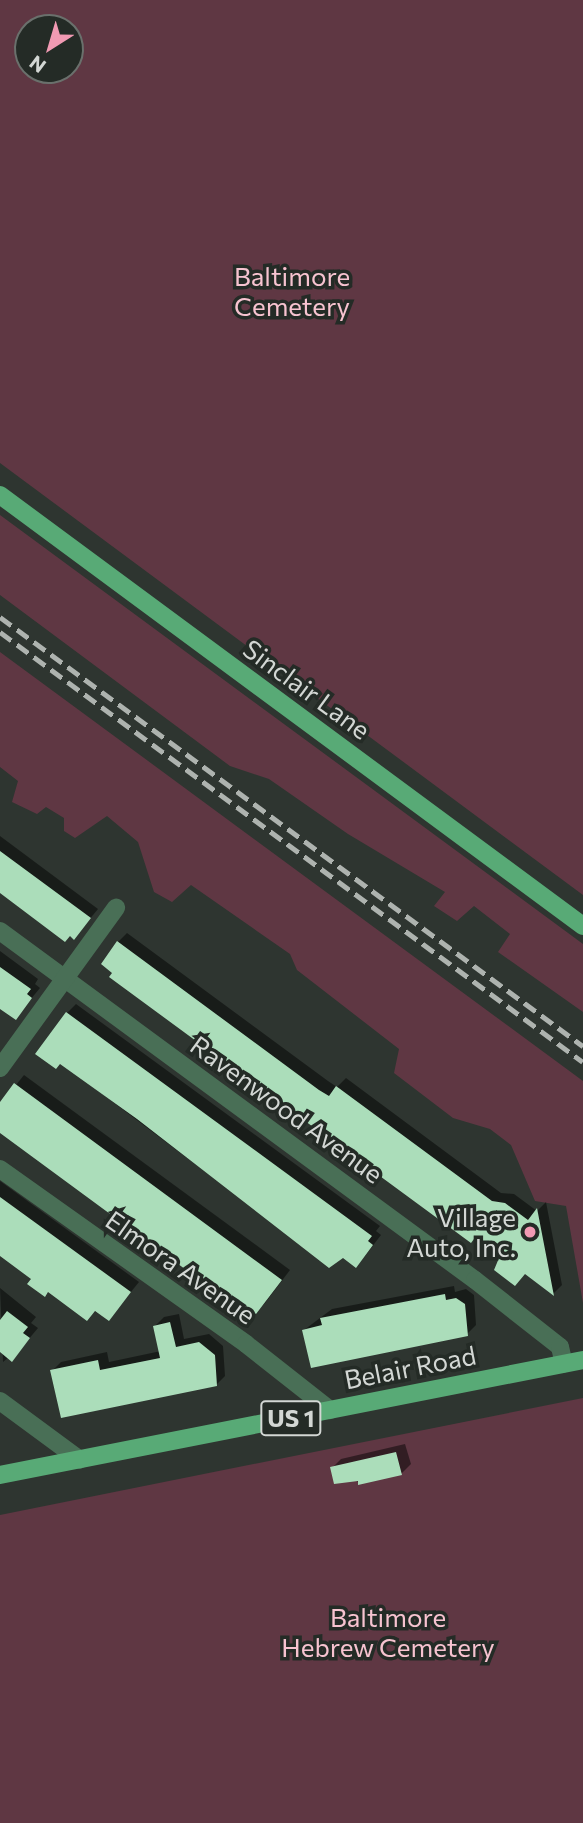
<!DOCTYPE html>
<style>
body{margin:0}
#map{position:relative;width:583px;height:1823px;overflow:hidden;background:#2e3530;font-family:Commissioner,sans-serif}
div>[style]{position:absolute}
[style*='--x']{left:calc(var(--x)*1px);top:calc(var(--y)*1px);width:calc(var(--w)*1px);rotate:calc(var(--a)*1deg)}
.green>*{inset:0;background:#5f3743}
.shadow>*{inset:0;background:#0007}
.building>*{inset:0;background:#abddba}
.minor>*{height:18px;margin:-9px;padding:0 9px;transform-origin:9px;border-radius:9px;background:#496f56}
.major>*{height:18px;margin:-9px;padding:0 9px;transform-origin:9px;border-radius:9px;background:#58aa76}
.rail>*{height:5px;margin-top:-2.5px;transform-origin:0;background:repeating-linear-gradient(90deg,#aeb3af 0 14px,transparent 0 21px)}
.dots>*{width:19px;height:19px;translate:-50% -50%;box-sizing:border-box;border:4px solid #242b26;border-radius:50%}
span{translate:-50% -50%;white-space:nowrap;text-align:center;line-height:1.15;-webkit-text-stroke:7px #242b26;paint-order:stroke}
.shield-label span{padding:2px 5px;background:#242b26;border:2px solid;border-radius:5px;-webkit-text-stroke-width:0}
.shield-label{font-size:24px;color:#d3d7d4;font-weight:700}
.park-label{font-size:26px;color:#f7c3d0}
.street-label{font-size:26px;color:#d3d7d4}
.poi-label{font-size:26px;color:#d3d7d4}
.right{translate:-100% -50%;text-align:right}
.north{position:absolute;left:14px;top:14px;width:70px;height:70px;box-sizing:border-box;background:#242b26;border:2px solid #6a706c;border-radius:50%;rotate:217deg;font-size:19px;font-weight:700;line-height:28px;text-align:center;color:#d3d7d4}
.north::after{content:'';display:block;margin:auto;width:24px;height:32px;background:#f19ab3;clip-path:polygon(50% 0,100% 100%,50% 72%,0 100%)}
</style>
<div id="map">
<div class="green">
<div style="clip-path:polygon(evenodd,0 0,583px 0,583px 895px,0 463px,0 0,28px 28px,70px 28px,70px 70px,28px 70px,28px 28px)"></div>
<div style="clip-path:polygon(0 515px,583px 944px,583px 1012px,498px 952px,510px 934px,474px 906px,457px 921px,434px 906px,445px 892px,348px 834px,269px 779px,230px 766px,0 595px)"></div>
<div style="clip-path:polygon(0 652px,583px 1081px,583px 1303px,566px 1206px,535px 1201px,511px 1145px,490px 1129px,453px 1118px,394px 1073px,399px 1049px,297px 970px,290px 954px,191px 885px,172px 902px,154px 892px,138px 842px,107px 816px,75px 838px,64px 831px,64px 818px,46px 807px,37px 814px,12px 802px,18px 781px,0 767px)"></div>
<div style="clip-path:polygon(583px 1398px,583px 1823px,0 1823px,0 1515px)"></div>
</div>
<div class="shadow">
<div style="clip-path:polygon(0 836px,98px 909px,74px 938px,0 891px)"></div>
<div style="clip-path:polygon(127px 933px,328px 1081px,337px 1087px,346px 1078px,501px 1193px,514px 1194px,537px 1211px,546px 1202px,562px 1285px,554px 1293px,502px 1258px,118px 942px)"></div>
<div style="clip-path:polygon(0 951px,38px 979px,35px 984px,40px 988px,15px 1018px,0 1007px)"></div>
<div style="clip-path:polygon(76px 1004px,380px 1226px,376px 1231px,381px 1235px,365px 1256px,356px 1265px,343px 1256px,329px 1265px,60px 1062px,67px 1013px)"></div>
<div style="clip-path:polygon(24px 1075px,290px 1270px,265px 1303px,256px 1312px,0 1130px,0 1105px)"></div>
<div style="clip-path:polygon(0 1181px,139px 1282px,109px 1319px,33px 1279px,0 1255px)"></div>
<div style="clip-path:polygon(454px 1286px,455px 1292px,466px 1289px,474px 1295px,476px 1325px,467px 1334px,304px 1330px,332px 1309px)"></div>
<div style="clip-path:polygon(0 1288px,36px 1317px,31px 1323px,38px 1328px,12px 1359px,9px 1357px,3px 1362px)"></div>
<div style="clip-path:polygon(179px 1314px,184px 1339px,209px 1334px,223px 1346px,225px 1376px,216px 1385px,52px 1371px,61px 1362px,107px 1352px,109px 1362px,161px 1351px,155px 1326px,164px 1317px)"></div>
<div style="clip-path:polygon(405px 1444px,411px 1464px,402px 1473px,360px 1483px,332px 1468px,341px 1459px)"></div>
</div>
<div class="building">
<div style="clip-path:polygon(0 851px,91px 918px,74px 940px,70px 936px,65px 942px,0 893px)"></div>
<div style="clip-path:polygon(117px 941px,319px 1090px,329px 1096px,336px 1086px,492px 1201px,505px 1203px,528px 1220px,537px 1208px,554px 1296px,525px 1274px,515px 1286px,494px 1270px,499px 1258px,474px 1239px,471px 1243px,109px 977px,112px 973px,101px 964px)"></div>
<div style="clip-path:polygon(0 967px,31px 989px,27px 994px,32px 998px,16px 1020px,0 1009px)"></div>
<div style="clip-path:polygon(66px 1012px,372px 1236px,368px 1241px,373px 1245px,356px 1268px,343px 1258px,329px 1268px,137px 1119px,60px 1064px,56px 1069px,35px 1054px)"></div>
<div style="clip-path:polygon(14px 1083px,282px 1280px,256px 1314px,246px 1306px,242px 1311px,0 1133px,0 1102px)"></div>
<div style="clip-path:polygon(0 1197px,131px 1292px,109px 1321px,95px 1311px,87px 1321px,48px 1292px,45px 1297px,27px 1284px,31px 1279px,0 1256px)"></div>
<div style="clip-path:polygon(445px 1294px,446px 1300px,456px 1298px,465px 1304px,468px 1336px,311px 1368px,302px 1330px,322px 1325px,320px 1318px)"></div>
<div style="clip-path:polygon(7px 1311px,28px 1327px,23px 1333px,30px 1338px,12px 1362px,0 1352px,0 1320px)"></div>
<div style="clip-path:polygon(170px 1322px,176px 1347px,199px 1342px,215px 1355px,217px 1386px,61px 1418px,50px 1370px,98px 1360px,100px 1370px,160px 1358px,153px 1326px)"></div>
<div style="clip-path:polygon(396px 1452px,402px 1475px,358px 1485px,358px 1481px,334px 1484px,330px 1467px)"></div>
</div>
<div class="minor">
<div style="--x:0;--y:931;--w:589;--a:36.31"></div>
<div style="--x:475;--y:1280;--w:108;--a:38.2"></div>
<div style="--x:560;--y:1347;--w:17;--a:77"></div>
<div style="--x:0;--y:1068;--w:198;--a:-54.1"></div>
<div style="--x:0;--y:1169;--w:302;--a:35.4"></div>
<div style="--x:246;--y:1344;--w:107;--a:38.2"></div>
<div style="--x:0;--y:1401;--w:99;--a:36.4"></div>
</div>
<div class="major">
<div style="--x:0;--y:495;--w:725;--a:36.47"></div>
<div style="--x:0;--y:1475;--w:594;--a:-11.16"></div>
</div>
<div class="rail">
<div style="--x:0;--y:617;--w:724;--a:36.35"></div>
<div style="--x:0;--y:632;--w:724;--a:36.41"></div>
</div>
<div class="dots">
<div style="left:530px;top:1232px;background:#f19ab3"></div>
</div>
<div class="shield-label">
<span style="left:291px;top:1418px">US 1</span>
</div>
<div class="park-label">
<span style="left:292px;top:291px">Baltimore<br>Cemetery</span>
<span style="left:388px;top:1632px">Baltimore<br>Hebrew Cemetery</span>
</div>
<div class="street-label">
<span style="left:307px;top:689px;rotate:36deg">Sinclair Lane</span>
<span style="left:287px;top:1109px;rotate:36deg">Ravenwood Avenue</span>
<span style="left:181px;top:1267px;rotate:35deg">Elmora Avenue</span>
<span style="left:410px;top:1367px;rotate:-11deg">Belair Road</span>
</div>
<div class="poi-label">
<span class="right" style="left:516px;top:1232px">Village<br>Auto, Inc.</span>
</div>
<div class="north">N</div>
</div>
